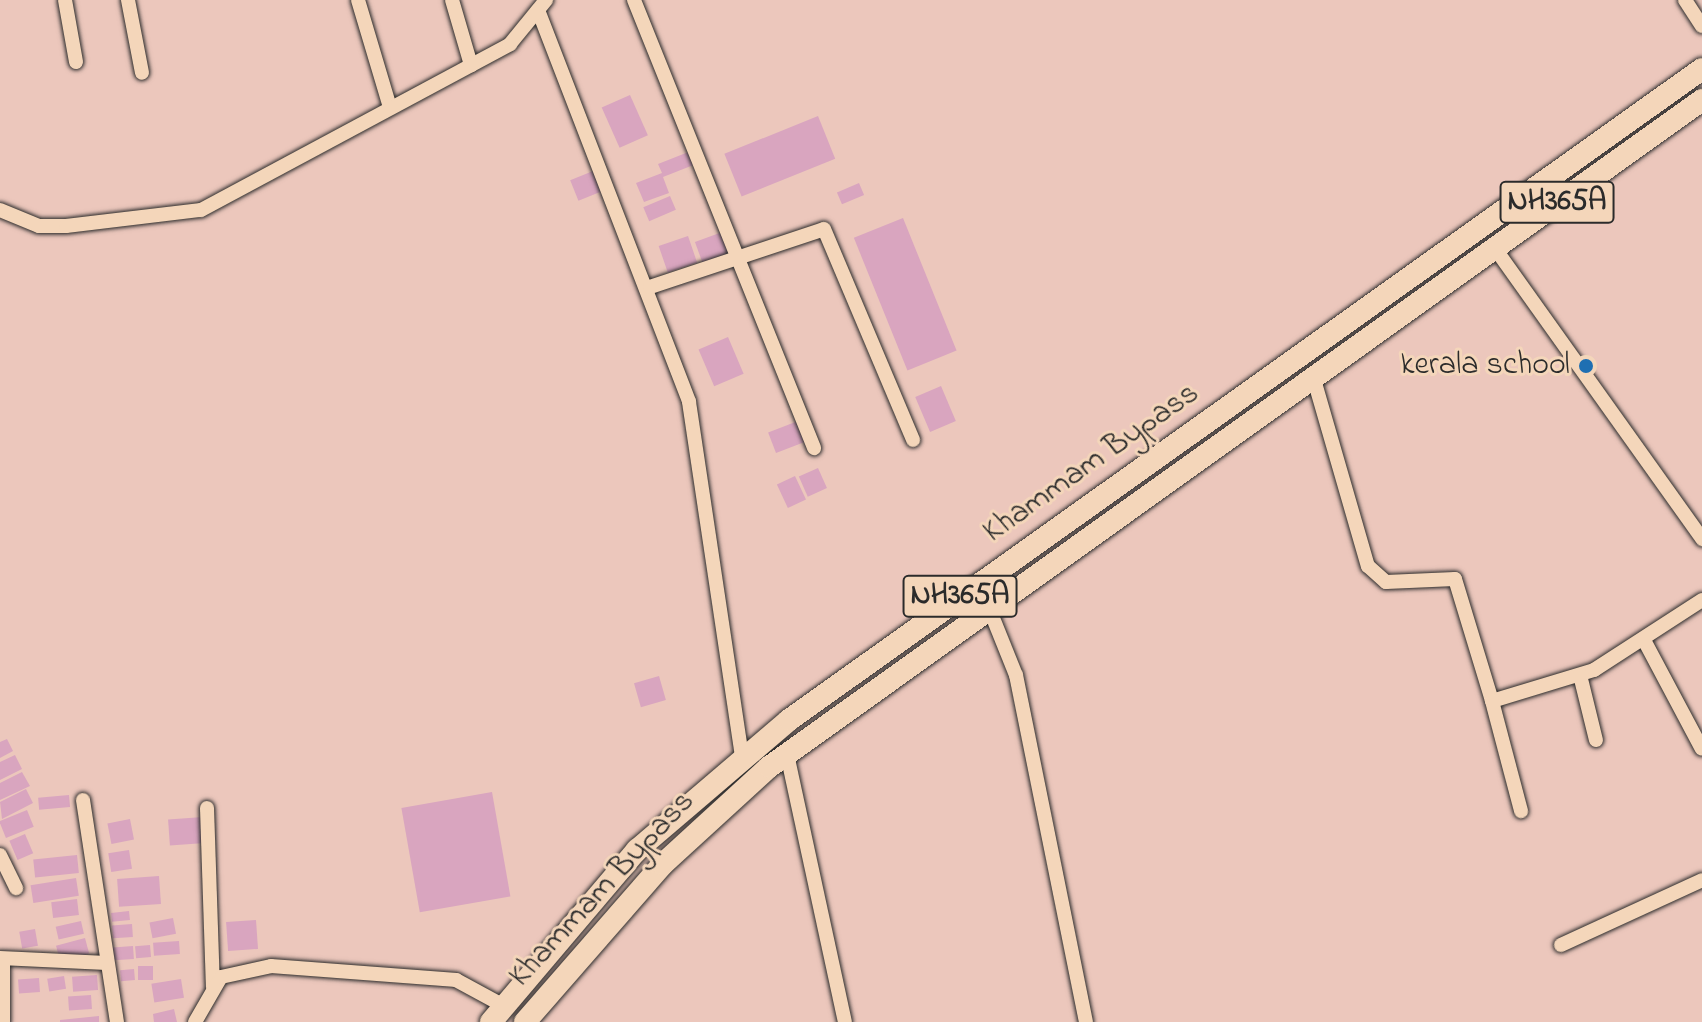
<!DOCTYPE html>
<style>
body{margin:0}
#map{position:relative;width:1702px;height:1022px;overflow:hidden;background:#ecc7bc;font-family:"Indie Flower",sans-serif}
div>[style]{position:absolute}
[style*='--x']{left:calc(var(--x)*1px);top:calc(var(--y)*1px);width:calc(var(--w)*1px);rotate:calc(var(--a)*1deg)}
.building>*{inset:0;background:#d9a5bf;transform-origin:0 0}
.roads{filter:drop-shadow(0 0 2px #2b2b2b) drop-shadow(0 0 2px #2b2b2b)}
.minor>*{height:14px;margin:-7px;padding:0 7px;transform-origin:7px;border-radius:7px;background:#f4d6ba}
.trunk>*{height:22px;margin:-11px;padding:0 11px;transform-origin:11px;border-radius:11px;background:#f4d6ba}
.dots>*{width:22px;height:22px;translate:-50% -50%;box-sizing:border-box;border:4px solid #f4d6ba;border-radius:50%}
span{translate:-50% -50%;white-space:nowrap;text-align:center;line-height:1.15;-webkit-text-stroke:6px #f4d6ba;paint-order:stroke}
.shield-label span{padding:2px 6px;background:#f4d6ba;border:2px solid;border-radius:6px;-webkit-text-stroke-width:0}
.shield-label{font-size:30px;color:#2b2b2b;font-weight:700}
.poi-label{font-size:32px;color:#2b2b2b}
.right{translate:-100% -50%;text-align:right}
.street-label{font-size:32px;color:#2b2b2b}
</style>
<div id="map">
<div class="building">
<div style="left:630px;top:95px;width:44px;height:31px;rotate:66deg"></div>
<div style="left:818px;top:116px;width:46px;height:101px;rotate:68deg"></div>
<div style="clip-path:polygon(691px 151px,696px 164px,663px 177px,669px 193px,644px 202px,636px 183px,662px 173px,658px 164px)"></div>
<div style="left:598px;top:169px;width:22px;height:30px;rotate:68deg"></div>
<div style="left:859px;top:183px;width:13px;height:24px;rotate:67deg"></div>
<div style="left:670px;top:196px;width:15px;height:29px;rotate:67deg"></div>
<div style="left:903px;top:218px;width:143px;height:53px;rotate:68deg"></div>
<div style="left:725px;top:231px;width:23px;height:32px;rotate:70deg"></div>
<div style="left:688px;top:236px;width:28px;height:31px;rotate:71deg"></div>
<div style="left:728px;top:337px;width:40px;height:32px;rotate:67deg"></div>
<div style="left:941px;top:386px;width:38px;height:28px;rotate:67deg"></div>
<div style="left:798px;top:421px;width:22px;height:32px;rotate:69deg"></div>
<div style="left:818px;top:468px;width:22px;height:21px;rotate:66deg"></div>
<div style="left:795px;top:476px;width:26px;height:20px;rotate:65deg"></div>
<div style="left:659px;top:676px;width:25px;height:26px;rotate:74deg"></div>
<div style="clip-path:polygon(7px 739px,13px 751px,0 758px,0 742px)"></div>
<div style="clip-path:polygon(15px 755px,22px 769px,0 780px,0 762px)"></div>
<div style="clip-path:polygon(22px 772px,30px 786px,0 800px,0 783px)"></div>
<div style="clip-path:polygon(26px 789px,33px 803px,2px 819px,0 802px)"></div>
<div style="left:492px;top:792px;width:106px;height:92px;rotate:80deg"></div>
<div style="left:69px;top:795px;width:12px;height:31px;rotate:85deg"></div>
<div style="left:27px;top:810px;width:18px;height:30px;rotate:68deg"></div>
<div style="left:203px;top:817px;width:26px;height:35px;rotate:86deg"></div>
<div style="left:130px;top:819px;width:21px;height:23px;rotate:79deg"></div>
<div style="left:25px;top:834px;width:21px;height:17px;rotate:67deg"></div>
<div style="left:129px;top:850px;width:19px;height:21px;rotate:81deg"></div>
<div style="left:77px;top:855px;width:18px;height:44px;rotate:84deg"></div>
<div style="left:159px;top:876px;width:28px;height:42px;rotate:86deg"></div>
<div style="left:76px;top:878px;width:18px;height:46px;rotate:81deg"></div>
<div style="left:77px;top:899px;width:16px;height:26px;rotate:83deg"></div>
<div style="left:129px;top:911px;width:9px;height:18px;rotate:84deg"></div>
<div style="left:173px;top:918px;width:16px;height:24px;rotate:79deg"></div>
<div style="left:256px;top:920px;width:29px;height:30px;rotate:86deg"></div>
<div style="left:81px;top:921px;width:13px;height:26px;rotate:77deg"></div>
<div style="left:132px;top:924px;width:13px;height:20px;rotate:86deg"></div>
<div style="left:35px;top:929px;width:17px;height:16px;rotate:80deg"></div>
<div style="left:85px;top:938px;width:16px;height:30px;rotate:75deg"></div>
<div style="left:179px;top:941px;width:13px;height:26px;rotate:86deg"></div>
<div style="left:150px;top:945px;width:12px;height:15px;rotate:85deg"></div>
<div style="left:133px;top:946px;width:13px;height:20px;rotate:86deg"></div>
<div style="left:138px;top:966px;width:15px;height:14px"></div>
<div style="left:134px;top:969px;width:11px;height:14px;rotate:85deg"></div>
<div style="left:97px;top:975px;width:15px;height:25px;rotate:86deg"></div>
<div style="left:64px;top:976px;width:13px;height:17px;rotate:81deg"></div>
<div style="left:39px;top:978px;width:14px;height:21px;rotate:86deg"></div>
<div style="left:181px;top:979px;width:19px;height:30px;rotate:81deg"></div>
<div style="left:91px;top:995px;width:14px;height:23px;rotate:86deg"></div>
<div style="clip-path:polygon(174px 1009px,177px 1022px,154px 1022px,153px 1014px)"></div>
<div style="clip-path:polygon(99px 1016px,99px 1022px,60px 1022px,60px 1020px)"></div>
</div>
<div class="roads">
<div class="minor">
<div style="--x:65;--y:0;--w:63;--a:79.9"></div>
<div style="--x:128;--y:0;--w:74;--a:79.1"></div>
<div style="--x:358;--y:0;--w:109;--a:73.4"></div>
<div style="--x:452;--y:0;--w:68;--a:73.7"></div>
<div style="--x:634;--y:0;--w:483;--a:68.1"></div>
<div style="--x:1685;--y:0;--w:31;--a:57"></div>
<div style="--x:538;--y:10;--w:420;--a:68.9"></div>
<div style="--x:689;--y:402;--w:359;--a:81.5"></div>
<div style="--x:0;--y:210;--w:42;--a:22.3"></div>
<div style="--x:39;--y:226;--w:27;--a:0"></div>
<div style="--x:66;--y:226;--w:136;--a:-6.8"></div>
<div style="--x:201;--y:210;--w:351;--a:-28.2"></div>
<div style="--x:510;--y:44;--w:57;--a:-50.7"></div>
<div style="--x:1494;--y:247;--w:359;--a:54.5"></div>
<div style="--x:650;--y:287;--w:183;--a:-18.4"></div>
<div style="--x:824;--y:229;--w:229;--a:67.1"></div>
<div style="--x:1313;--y:376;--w:198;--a:73.9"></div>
<div style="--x:1368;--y:566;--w:24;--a:42"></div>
<div style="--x:1386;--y:582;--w:69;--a:-2.5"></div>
<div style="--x:1455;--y:579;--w:127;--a:73.1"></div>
<div style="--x:1492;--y:701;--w:107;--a:-16.9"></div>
<div style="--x:1594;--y:670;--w:129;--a:-32.9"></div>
<div style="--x:989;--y:608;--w:72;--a:68.1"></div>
<div style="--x:1016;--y:675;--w:354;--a:78.6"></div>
<div style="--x:1644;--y:640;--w:123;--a:62"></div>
<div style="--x:1580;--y:675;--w:67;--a:76.2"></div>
<div style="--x:1492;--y:701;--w:114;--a:75.2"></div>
<div style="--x:787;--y:754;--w:274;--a:77.8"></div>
<div style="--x:83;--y:800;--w:225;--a:81.3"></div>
<div style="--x:207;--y:808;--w:179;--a:88.1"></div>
<div style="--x:0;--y:855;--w:37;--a:64"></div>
<div style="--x:1561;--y:945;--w:155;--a:-24.7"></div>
<div style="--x:0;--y:958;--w:107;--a:2.7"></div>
<div style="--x:3;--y:959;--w:63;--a:90"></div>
<div style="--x:195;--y:1022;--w:52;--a:-60"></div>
<div style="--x:221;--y:977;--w:51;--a:-12.4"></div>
<div style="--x:271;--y:966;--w:186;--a:4.3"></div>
<div style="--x:456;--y:980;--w:52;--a:28.5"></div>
</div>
<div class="trunk">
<div style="--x:491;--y:1022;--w:226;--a:-49.7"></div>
<div style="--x:637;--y:850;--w:200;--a:-40.5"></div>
<div style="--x:789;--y:720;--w:1121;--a:-35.49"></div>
<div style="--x:525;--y:1022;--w:210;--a:-48.9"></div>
<div style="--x:663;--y:864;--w:144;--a:-42.5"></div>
<div style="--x:769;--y:767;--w:1147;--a:-35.56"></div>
</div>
</div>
<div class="dots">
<div style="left:1586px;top:366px;background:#1f6fb2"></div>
</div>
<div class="shield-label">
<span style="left:1557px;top:202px">NH365A</span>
<span style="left:960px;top:596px">NH365A</span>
</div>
<div class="poi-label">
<span class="right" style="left:1570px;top:366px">kerala school</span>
</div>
<div class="street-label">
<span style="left:1092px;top:464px;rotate:-35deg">Khammam Bypass</span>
<span style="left:603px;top:890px;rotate:-47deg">Khammam Bypass</span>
</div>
</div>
